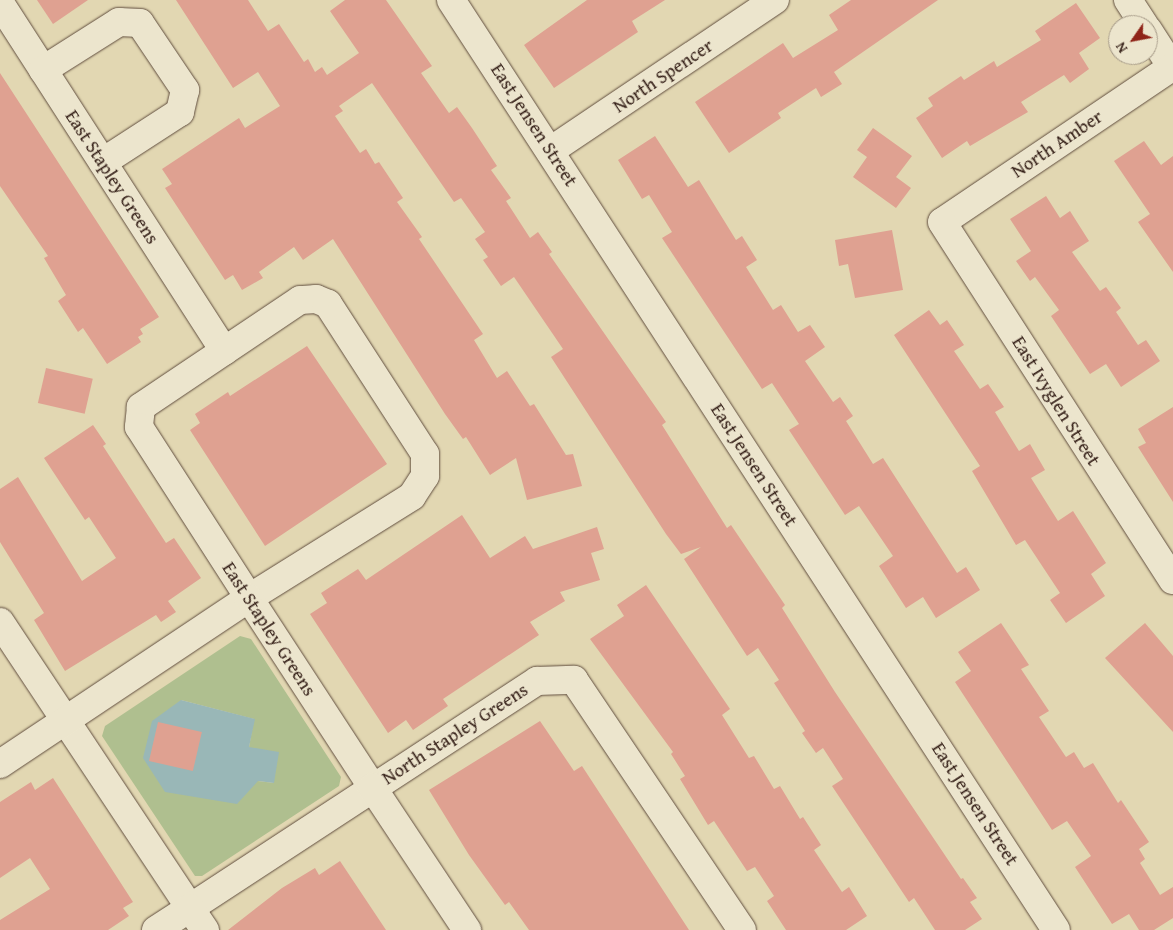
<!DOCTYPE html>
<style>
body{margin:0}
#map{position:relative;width:1173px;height:930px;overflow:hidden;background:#e2d7b2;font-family:"Gentium Book Plus",serif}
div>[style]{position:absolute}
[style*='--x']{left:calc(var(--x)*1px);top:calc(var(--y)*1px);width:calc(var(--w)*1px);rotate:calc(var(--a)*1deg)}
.green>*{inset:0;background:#afbf8f}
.water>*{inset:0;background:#99b7b7}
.building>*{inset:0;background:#dfa191;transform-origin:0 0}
.roads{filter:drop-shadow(0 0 1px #614e3f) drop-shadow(0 0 1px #614e3f)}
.minor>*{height:28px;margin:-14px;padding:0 14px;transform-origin:14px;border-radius:14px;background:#ece5cd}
span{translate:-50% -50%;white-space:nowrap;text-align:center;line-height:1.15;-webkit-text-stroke:4.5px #ece5cd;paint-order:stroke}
.street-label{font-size:19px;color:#362119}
.north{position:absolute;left:1108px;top:15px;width:50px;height:50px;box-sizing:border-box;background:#ece5cd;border:1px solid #a39785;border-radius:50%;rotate:237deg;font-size:14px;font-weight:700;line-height:20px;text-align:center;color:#362119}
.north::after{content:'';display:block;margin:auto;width:18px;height:22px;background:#8f2418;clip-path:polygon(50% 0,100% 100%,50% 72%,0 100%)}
</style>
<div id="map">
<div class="green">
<div style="clip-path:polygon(evenodd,240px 636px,251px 639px,341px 777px,339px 786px,202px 876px,195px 876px,102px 736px,105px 726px,240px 636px,181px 700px,254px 719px,249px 747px,274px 783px,258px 781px,181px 700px)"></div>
</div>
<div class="water">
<div style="clip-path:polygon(181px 700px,255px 719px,249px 747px,279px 752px,274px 783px,258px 781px,237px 804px,165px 792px,143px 758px,152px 721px)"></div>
</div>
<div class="building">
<div style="clip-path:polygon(37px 0,88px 0,53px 24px)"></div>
<div style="clip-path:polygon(176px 0,248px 0,268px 31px,279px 24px,304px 62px,308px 59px,315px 72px,322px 67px,327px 75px,359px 53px,330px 11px,345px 0,386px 0,432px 66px,421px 73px,449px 113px,457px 107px,472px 128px,497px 166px,491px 170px,511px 198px,506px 201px,530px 238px,538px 232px,552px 252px,549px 254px,666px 422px,662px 425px,727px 528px,731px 525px,785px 605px,782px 608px,835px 692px,961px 879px,963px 878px,977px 898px,970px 902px,982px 919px,965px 930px,935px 930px,914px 898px,909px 902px,832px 786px,843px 779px,823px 748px,816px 753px,802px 733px,805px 731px,774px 683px,779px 680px,758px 648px,747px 656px,684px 559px,701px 547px,681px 554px,666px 534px,551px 357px,563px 349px,514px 277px,501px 286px,483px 260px,488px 257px,475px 239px,485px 232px,461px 198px,454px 202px,372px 83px,339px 106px,343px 111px,335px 116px,360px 153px,366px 149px,375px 164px,379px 162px,403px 198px,397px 202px,422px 237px,419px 239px,483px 334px,474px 340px,497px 378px,507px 371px,530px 406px,534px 404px,566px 455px,573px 454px,582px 486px,527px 500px,516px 458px,490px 475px,466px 437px,463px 439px,445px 414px,333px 239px,303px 260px,294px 247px,259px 272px,263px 278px,242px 290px,233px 275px,225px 280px,165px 188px,172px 184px,162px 169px,239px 118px,245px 128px,280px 106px,258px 72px,233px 88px)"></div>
<div style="clip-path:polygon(587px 0,665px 0,632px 21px,638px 32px,554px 88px,524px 45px)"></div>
<div style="clip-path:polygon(851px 0,938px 0,834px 72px,842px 84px,821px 97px,816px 88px,778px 113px,781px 118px,729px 153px,695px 102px,783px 43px,793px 58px,838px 30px,829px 15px)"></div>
<div style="clip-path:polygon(1076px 3px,1100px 38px,1079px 53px,1089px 69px,1070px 83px,1064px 75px,1021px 102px,1028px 112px,970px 146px,967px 141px,942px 158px,916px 118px,933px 106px,928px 98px,961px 76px,964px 80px,994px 61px,997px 67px,1041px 40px,1035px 31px)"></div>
<div style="clip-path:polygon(0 73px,159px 317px,140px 329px,143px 334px,138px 337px,141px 342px,107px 364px,83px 328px,78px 332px,58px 301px,66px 295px,44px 258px,48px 256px,0 186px)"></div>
<div style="clip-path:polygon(873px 128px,912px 156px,896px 177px,911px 188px,896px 208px,853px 177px,867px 157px,857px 150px)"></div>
<div style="clip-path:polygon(655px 136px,688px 187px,699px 180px,736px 240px,742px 236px,757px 260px,746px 267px,773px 310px,781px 305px,798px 332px,810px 325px,825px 347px,805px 361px,833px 402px,840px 397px,853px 416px,846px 421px,873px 464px,883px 458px,957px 573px,966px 567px,980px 590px,936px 618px,923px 597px,906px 608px,879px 566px,893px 556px,859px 506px,845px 515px,789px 430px,799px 424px,772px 383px,762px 389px,662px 238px,672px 232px,649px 195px,642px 199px,618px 160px)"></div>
<div style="clip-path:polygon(1144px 141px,1161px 165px,1173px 156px,1173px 272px,1138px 222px,1150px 214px,1114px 161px)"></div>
<div style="clip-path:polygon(1046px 196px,1060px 218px,1070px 211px,1089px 241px,1072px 252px,1100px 291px,1106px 287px,1121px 308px,1116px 312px,1138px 345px,1146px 340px,1160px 361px,1121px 387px,1106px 364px,1090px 374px,1051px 316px,1059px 310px,1035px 277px,1030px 281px,1016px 261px,1031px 251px,1010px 219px)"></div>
<div style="clip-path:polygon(892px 230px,903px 290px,855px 298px,848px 264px,839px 266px,835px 240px)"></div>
<div style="clip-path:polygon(929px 310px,940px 325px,947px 320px,964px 345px,954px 351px,980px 389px,988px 384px,1004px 407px,995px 412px,1019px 451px,1030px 444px,1045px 470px,1031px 478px,1058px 521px,1073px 511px,1106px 563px,1091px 574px,1105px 596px,1066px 623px,1050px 600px,1060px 593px,1025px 540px,1016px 545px,972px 471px,980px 466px,894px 335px)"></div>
<div style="clip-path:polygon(307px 346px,387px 464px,265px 546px,190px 430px,200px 423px,195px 414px,228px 392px,230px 396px)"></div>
<div style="left:46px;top:368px;width:48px;height:36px;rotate:13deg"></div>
<div style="clip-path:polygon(1173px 407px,1173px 502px,1138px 447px,1146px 443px,1138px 429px)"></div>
<div style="clip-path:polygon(93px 425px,106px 444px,103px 446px,166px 543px,174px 538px,201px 578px,168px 601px,176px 612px,161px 622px,156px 615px,65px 671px,34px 620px,44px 613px,0 542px,0 489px,18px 477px,82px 581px,116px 558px,89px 517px,85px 520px,44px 458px)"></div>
<div style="clip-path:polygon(462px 515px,490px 558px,525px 536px,533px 549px,597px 527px,604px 549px,591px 553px,600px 580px,560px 592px,565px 601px,530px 622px,539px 635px,443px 699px,448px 706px,413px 730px,406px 720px,388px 733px,310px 614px,327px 603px,321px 593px,358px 569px,366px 580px)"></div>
<div style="clip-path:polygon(646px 585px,730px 709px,722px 715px,749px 758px,754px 756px,774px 789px,780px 786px,800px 819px,803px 817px,821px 845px,814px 850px,842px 892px,849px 887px,867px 916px,846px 930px,786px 930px,767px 901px,774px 896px,755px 867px,747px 871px,714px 821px,708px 825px,680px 779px,685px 776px,671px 754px,673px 752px,590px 639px,624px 616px,617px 605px)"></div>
<div style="clip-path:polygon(1001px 623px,1029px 665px,1021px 669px,1049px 711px,1039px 717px,1066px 757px,1074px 752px,1084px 768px,1093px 763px,1118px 803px,1121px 800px,1149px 842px,1139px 849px,1145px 859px,1140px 863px,1160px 895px,1173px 887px,1173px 918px,1154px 930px,1139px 930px,1129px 914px,1112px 924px,1075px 867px,1091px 856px,1067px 821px,1052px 830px,955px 682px,971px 671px,958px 652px)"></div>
<div style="clip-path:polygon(1145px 623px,1173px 656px,1173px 732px,1105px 658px)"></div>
<div style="clip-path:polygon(540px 721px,574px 771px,582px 766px,689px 930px,529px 930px,509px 902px,505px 905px,469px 855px,429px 790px)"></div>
<div style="left:158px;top:722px;width:45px;height:40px;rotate:13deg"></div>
<div style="clip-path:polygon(53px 778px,133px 902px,123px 908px,129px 916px,108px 930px,0 930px,0 920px,50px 889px,30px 858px,0 878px,0 802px,31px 782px,35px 790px)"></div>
<div style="clip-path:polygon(340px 861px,386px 930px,228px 930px,282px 888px,315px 868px,319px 875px)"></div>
</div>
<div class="roads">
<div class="minor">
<div style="--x:451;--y:0;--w:1109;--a:56.95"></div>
<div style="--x:1128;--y:0;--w:30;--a:57"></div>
<div style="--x:0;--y:3;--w:414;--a:57.2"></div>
<div style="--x:1148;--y:30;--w:46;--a:57.3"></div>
<div style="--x:1172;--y:67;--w:277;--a:146"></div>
<div style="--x:942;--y:222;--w:426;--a:57.2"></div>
<div style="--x:43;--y:70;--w:90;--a:-32.3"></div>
<div style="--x:119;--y:22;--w:21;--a:3"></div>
<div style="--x:140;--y:23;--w:81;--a:56.1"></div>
<div style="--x:185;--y:90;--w:23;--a:103"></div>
<div style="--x:180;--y:112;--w:92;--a:147"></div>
<div style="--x:550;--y:151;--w:271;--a:-33.9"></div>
<div style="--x:0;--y:622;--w:343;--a:56.4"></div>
<div style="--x:190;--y:908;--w:415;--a:-33.2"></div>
<div style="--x:537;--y:681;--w:37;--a:-2"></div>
<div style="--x:574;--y:680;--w:301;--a:56.1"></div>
<div style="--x:0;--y:764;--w:299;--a:-33.7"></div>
<div style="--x:249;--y:598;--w:192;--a:-32"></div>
<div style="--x:412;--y:496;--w:24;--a:-57"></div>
<div style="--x:425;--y:476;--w:22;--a:-90"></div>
<div style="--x:425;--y:454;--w:179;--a:-122.9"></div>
<div style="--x:328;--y:304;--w:13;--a:-157"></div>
<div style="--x:316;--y:299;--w:16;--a:176"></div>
<div style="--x:300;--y:300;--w:192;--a:146.1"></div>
<div style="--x:141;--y:407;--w:20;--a:96"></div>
<div style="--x:139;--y:427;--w:203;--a:57.2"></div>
<div style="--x:249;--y:598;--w:225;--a:56.9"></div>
<div style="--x:372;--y:787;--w:172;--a:56.4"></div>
<div style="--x:156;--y:930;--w:40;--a:-32.9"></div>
<div style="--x:190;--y:908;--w:27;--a:56"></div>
</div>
</div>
<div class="street-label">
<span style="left:663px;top:76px;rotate:-34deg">North Spencer</span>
<span style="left:534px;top:125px;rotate:57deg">East Jensen Street</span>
<span style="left:1057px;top:144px;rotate:-34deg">North Amber</span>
<span style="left:112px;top:177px;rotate:57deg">East Stapley Greens</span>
<span style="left:1056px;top:401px;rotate:58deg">East Ivyglen Street</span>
<span style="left:754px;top:465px;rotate:57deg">East Jensen Street</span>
<span style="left:269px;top:629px;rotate:57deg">East Stapley Greens</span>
<span style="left:455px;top:734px;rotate:-33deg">North Stapley Greens</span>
<span style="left:975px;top:804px;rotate:57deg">East Jensen Street</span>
</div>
<div class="north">N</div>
</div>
